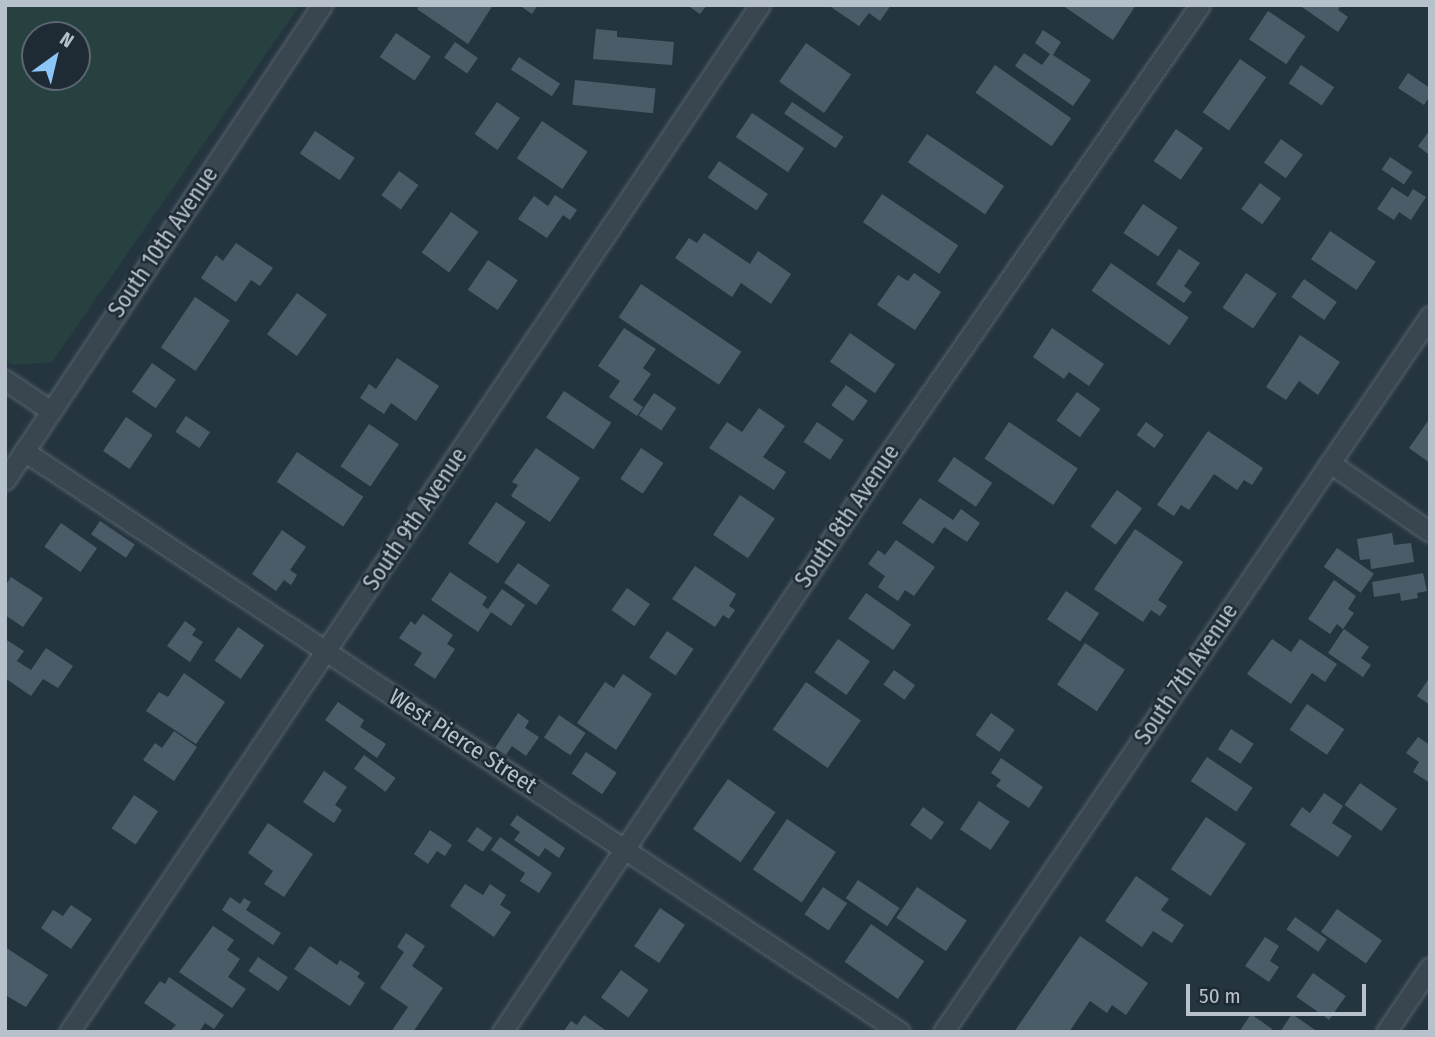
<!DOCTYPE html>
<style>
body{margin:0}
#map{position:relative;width:1435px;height:1037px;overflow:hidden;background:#253540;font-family:"Fira Sans Condensed",sans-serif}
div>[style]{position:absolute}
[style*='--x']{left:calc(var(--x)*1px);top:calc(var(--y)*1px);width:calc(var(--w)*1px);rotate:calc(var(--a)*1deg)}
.green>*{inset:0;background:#274140}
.building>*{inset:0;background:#4b5c69;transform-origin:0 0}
.roads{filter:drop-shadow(0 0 2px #57646e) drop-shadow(0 0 2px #57646e)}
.street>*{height:19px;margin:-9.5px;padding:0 9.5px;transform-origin:9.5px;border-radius:9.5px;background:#394650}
span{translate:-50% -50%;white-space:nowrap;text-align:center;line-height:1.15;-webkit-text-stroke:5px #1e2b35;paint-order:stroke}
.street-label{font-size:23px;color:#b6c1cb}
.frame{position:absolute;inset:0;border:7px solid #b6c1cb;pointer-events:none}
.north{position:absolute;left:21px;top:21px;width:70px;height:70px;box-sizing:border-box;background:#1e2b35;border:2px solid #5b6771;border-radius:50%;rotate:34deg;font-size:19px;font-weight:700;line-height:28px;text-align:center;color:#b6c1cb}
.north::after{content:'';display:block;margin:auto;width:24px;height:32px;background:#8cc6f9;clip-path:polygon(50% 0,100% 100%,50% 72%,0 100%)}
.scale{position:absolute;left:1186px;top:984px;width:180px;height:32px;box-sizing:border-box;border:4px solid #b6c1cb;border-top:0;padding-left:9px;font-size:21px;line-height:24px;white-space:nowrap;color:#b6c1cb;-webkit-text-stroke:5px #1e2b35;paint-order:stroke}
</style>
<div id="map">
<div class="green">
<div style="clip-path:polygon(evenodd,5px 5px,300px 5px,52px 362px,13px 365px,5px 359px,5px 5px,35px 35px,77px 35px,77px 77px,35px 77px,35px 35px)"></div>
</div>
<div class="building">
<div style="clip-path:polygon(420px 5px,493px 5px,468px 44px,417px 9px)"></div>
<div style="clip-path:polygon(519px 5px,538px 5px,532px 14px)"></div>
<div style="clip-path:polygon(687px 5px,707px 5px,700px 14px)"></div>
<div style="clip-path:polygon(828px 5px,891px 5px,880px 21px,869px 13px,859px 26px)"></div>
<div style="clip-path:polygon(1062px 5px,1136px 5px,1113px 40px)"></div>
<div style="clip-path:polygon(1299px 5px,1341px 5px,1338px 10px,1348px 17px,1338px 32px)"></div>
<div style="left:1268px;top:11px;width:45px;height:34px;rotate:34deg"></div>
<div style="clip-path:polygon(596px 29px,617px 31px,617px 37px,674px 42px,672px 65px,593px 59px)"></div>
<div style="clip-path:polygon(1043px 30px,1061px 42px,1053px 55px,1091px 80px,1073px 106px,1015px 66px,1024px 53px,1042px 65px,1050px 54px,1035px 43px)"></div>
<div style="left:396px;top:33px;width:42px;height:29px;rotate:34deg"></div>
<div style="left:455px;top:42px;width:28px;height:19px;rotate:35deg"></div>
<div style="left:806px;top:43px;width:55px;height:47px;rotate:35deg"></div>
<div style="left:519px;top:57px;width:49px;height:15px;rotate:33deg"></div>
<div style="left:1240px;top:59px;width:32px;height:65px;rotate:35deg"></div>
<div style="left:995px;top:65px;width:93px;height:34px;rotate:35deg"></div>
<div style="left:1301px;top:65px;width:40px;height:22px;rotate:34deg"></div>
<div style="clip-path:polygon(1408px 73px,1430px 88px,1430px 96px,1424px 105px,1398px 88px)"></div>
<div style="left:575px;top:80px;width:81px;height:25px;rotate:6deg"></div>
<div style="left:497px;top:102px;width:28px;height:39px;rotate:35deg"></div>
<div style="left:792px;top:102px;width:62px;height:14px;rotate:34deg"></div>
<div style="left:752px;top:113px;width:63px;height:29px;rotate:34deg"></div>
<div style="left:542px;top:121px;width:55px;height:45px;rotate:34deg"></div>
<div style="left:1176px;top:129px;width:33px;height:39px;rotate:35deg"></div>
<div style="clip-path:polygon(1430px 130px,1430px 151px,1428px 154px,1418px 146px)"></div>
<div style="left:315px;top:131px;width:48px;height:27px;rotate:34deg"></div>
<div style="left:927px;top:134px;width:93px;height:34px;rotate:34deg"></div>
<div style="left:1281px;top:139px;width:27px;height:29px;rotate:36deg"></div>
<div style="left:1390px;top:157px;width:27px;height:15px;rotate:34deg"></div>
<div style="left:719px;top:161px;width:59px;height:20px;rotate:34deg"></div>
<div style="left:399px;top:171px;width:24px;height:30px;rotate:36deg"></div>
<div style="left:1260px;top:183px;width:26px;height:32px;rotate:36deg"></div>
<div style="clip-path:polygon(1392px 187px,1408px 197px,1413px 189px,1426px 197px,1411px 220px,1399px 212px,1394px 220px,1377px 209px)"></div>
<div style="left:882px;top:194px;width:92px;height:34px;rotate:34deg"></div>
<div style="clip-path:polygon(555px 195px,577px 210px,570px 220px,563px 215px,547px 238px,518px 219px,534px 196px,548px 206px)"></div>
<div style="left:1143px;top:204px;width:42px;height:35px;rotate:34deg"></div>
<div style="left:451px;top:212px;width:34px;height:50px;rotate:36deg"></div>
<div style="left:1330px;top:231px;width:55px;height:34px;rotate:34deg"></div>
<div style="clip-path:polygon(704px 233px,750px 264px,758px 251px,791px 274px,771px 304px,741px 283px,732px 297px,675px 258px,689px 238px,697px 243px)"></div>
<div style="clip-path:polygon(236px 243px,273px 268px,260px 286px,251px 280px,236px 302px,201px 278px,216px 255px,223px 261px)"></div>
<div style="clip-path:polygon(1179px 249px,1200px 263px,1184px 286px,1192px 292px,1184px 303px,1156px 284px)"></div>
<div style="left:488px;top:260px;width:36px;height:36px;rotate:34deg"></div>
<div style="left:1111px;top:263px;width:95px;height:34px;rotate:35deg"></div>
<div style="clip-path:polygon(914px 273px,941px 292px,915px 330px,877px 305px,898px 275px,908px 281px)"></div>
<div style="left:1246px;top:273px;width:37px;height:42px;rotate:34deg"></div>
<div style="left:1304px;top:279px;width:40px;height:22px;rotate:35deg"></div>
<div style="left:641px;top:284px;width:121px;height:40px;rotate:34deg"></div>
<div style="left:297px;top:293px;width:37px;height:51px;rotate:36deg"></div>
<div style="left:195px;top:297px;width:42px;height:61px;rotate:34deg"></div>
<div style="clip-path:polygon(624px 328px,656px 349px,643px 368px,651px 374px,633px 400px,643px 407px,637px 416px,609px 397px,620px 381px,598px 366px)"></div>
<div style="clip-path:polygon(1052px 328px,1104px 364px,1089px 386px,1069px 372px,1064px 379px,1033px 357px)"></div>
<div style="left:850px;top:333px;width:55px;height:35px;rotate:35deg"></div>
<div style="clip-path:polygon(1300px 335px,1340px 362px,1318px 395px,1299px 381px,1286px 400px,1266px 387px)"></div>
<div style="clip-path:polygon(397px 358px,439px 386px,416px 421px,391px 403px,384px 414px,360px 398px,369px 384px,376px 389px)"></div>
<div style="left:152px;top:363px;width:29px;height:35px;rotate:35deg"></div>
<div style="left:846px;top:385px;width:27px;height:25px;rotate:36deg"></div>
<div style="left:564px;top:391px;width:57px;height:32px;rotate:34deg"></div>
<div style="left:1077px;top:392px;width:29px;height:35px;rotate:36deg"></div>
<div style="left:654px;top:393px;width:27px;height:27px;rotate:34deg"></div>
<div style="clip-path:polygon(759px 408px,785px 426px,763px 457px,786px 472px,774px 490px,709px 448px,727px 422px,742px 432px)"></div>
<div style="left:186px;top:416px;width:29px;height:19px;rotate:34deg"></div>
<div style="left:126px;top:417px;width:32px;height:41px;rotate:34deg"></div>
<div style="clip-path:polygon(1430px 418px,1430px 463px,1409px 448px)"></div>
<div style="left:817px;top:422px;width:32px;height:24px;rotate:34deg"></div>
<div style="left:1009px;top:422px;width:83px;height:44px;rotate:34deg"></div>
<div style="left:1146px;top:422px;width:22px;height:16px;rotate:36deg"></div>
<div style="left:369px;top:424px;width:36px;height:51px;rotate:34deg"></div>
<div style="clip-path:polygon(1208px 431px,1263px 468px,1252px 485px,1244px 480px,1237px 490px,1214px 474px,1189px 510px,1181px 505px,1174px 516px,1157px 505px)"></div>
<div style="clip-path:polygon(536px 448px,580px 478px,550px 522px,511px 496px,518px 485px,512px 482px)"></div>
<div style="left:641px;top:448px;width:27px;height:37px;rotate:34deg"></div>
<div style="left:297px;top:452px;width:80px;height:36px;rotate:34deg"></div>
<div style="left:954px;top:457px;width:46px;height:29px;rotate:34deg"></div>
<div style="left:1117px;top:490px;width:31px;height:45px;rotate:36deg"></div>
<div style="left:740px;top:495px;width:42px;height:48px;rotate:34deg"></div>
<div style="clip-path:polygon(920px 498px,953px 520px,961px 509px,980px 523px,967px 542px,944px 527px,933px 544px,902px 523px)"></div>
<div style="left:496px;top:502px;width:36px;height:50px;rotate:34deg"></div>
<div style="left:100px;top:521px;width:42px;height:16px;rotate:34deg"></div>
<div style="left:61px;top:523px;width:44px;height:29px;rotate:35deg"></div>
<div style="clip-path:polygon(1135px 529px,1183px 562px,1158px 600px,1167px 606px,1160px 616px,1151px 610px,1143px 622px,1094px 589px)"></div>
<div style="clip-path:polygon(282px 530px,306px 547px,290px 570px,297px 575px,291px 585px,284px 580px,276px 591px,252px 574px)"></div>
<div style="clip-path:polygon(1392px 533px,1394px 545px,1411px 543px,1414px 562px,1371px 569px,1370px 559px,1360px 560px,1357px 539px)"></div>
<div style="clip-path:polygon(896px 540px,935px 567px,914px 596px,905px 590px,898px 601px,878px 587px,885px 576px,868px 564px,878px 550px,885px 555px)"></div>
<div style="left:1337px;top:548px;width:45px;height:23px;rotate:35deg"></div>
<div style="left:518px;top:563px;width:39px;height:24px;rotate:35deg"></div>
<div style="clip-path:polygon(695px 566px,736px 594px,729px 606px,735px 610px,729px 619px,723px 615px,715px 627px,672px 599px)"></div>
<div style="clip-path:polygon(450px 572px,487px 597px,482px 605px,488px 609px,502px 589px,525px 605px,511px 626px,491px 612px,478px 632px,431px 600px)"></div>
<div style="clip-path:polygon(1423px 573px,1427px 591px,1417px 593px,1418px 598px,1401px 601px,1400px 593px,1374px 597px,1372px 582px)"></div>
<div style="clip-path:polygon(11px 577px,43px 598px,23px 627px,5px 615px,5px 586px)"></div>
<div style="clip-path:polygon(1334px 580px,1356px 596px,1348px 609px,1354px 613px,1343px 629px,1337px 624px,1330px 634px,1308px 619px)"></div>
<div style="left:627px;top:588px;width:28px;height:27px;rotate:35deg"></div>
<div style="left:1066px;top:591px;width:40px;height:34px;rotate:34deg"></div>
<div style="left:866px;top:593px;width:55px;height:31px;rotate:35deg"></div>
<div style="clip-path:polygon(423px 614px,453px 635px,447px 644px,455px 649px,435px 679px,414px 665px,422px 653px,399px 638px,411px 621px,415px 625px)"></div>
<div style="clip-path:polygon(185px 621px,196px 629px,192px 635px,203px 642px,190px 662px,167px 646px)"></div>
<div style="left:238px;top:627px;width:32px;height:41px;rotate:35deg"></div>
<div style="clip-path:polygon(1344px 629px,1369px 647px,1361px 658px,1371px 665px,1363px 677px,1328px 653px)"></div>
<div style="left:667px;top:631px;width:32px;height:32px;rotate:34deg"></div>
<div style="clip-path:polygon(5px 639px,24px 651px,17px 661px,31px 670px,46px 648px,73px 666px,58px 688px,43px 679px,31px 696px,5px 678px)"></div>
<div style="left:838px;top:639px;width:39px;height:41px;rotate:35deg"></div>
<div style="clip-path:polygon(1272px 639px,1291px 652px,1300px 639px,1337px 664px,1325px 682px,1312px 673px,1291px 704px,1247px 674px)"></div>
<div style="left:1085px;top:643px;width:48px;height:50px;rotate:34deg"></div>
<div style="left:894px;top:670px;width:26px;height:18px;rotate:36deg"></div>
<div style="clip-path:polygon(184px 673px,225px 702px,196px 744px,146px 711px,159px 692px,168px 697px)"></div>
<div style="clip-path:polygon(623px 674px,652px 694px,616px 750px,577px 723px,605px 682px,614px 688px)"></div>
<div style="clip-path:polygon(1430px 677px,1430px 705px,1417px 696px)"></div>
<div style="left:806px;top:682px;width:67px;height:58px;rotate:35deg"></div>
<div style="clip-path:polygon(338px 702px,364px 720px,360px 727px,386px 744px,377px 758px,325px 720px)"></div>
<div style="left:1307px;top:704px;width:45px;height:31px;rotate:34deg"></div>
<div style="clip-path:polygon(518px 713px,529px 721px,525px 728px,539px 737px,526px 756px,512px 746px,506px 755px,495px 748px)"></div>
<div style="left:991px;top:713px;width:29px;height:27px;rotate:35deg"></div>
<div style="left:559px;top:715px;width:32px;height:27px;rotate:34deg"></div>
<div style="left:1231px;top:729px;width:27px;height:24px;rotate:33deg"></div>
<div style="clip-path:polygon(174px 731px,197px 747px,174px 781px,143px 760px,155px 743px,162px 748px)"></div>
<div style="clip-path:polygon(1418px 737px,1430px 745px,1430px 783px,1413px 772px,1419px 762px,1406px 753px)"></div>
<div style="left:586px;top:752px;width:37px;height:26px;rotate:34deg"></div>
<div style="left:364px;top:755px;width:39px;height:17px;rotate:36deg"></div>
<div style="left:1207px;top:757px;width:55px;height:29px;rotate:34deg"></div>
<div style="clip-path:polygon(1001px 758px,1043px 787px,1029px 808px,996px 786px,1001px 780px,991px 773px)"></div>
<div style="clip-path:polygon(324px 771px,347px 787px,335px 805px,342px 810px,334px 823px,303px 802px)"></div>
<div style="left:728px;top:779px;width:58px;height:61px;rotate:35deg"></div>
<div style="left:1360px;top:783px;width:45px;height:27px;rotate:35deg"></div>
<div style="clip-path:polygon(1324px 793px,1343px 806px,1332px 823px,1352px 836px,1338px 857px,1290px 825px,1302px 807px,1310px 813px)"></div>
<div style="left:134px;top:795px;width:29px;height:40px;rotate:34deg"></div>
<div style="left:979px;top:801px;width:37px;height:34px;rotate:34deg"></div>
<div style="left:923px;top:807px;width:26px;height:22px;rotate:36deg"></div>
<div style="clip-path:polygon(517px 815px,565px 848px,559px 858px,545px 848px,539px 857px,514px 840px,520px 832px,510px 825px)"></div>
<div style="left:1206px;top:817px;width:48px;height:63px;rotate:34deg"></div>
<div style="left:787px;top:819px;width:59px;height:61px;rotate:34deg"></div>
<div style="clip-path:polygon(268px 823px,313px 854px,284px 897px,264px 884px,273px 871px,248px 853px)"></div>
<div style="left:477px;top:827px;width:19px;height:17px;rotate:35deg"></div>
<div style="clip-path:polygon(430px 830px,452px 845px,445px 856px,437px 851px,428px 864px,414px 854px)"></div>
<div style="clip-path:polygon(500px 837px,552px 873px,539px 893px,520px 881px,525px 873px,491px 850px)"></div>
<div style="clip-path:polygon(1136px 876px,1169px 899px,1161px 910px,1184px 925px,1172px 943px,1153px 931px,1142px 947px,1105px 921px)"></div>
<div style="left:858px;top:880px;width:50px;height:22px;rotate:34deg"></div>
<div style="clip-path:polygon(465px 884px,483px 895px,490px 884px,506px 895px,500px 905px,511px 912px,494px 937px,450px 906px)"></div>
<div style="left:823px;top:887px;width:29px;height:33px;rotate:34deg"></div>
<div style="left:917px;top:887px;width:60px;height:37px;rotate:34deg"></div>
<div style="clip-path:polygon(230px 897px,240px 904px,244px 898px,251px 902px,246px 910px,281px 933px,273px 945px,222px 910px)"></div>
<div style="clip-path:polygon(71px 905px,92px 919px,71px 949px,41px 928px,53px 910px,63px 916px)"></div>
<div style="left:660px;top:908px;width:30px;height:46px;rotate:34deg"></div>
<div style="left:1337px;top:909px;width:55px;height:28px;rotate:35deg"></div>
<div style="left:1295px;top:917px;width:39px;height:15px;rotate:35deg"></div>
<div style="left:871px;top:924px;width:65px;height:46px;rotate:35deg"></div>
<div style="clip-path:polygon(213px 926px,234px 940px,227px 950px,240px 959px,228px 977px,246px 989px,232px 1008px,179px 972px)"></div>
<div style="clip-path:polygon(406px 933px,425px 946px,412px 966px,443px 988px,413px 1032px,391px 1032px,408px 1007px,380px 988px,404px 952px,397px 947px)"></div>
<div style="clip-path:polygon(1080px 936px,1148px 983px,1126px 1015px,1112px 1005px,1107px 1013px,1090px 1001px,1069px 1032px,1014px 1032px)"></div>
<div style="clip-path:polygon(1265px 937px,1279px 946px,1270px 961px,1279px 967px,1269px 982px,1245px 966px)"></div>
<div style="clip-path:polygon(310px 946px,337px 965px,340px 960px,360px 973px,357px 977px,365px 983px,350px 1006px,294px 969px)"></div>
<div style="clip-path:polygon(5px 947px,48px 975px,26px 1007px,5px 995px)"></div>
<div style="left:258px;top:957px;width:36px;height:17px;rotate:34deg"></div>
<div style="left:621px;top:970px;width:34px;height:34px;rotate:36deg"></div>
<div style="left:1313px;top:973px;width:40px;height:29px;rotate:35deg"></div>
<div style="clip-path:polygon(169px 977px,224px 1015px,214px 1029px,205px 1023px,199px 1032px,169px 1032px,176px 1025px,144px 1003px,160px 981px,165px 984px)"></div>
<div style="clip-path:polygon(1251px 1014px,1272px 1029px,1271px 1032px,1239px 1032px)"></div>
<div style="clip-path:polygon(1292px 1014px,1318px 1032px,1280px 1032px)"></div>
<div style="clip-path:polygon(584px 1015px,608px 1032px,563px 1032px,571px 1021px,577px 1025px)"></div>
</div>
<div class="roads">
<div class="street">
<div style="--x:5;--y:380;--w:55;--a:34"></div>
<div style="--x:24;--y:451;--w:1051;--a:33.55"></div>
<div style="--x:1330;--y:463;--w:121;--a:34.6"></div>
<div style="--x:5;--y:480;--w:571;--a:-56.28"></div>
<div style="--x:69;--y:1032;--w:1238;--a:-56.07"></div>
<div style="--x:502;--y:1032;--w:691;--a:-56.22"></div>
<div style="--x:886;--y:458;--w:551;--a:-55.27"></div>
<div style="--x:943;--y:1032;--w:866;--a:-55.78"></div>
<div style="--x:1386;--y:1032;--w:78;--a:-55.9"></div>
</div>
</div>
<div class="street-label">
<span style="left:163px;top:242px;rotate:-56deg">South 10th Avenue</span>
<span style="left:847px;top:516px;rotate:-56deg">South 8th Avenue</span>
<span style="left:415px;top:519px;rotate:-56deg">South 9th Avenue</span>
<span style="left:1186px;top:674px;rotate:-56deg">South 7th Avenue</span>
<span style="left:463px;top:741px;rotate:33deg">West Pierce Street</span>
</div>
<div class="frame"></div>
<div class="north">N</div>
<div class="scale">50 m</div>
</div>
